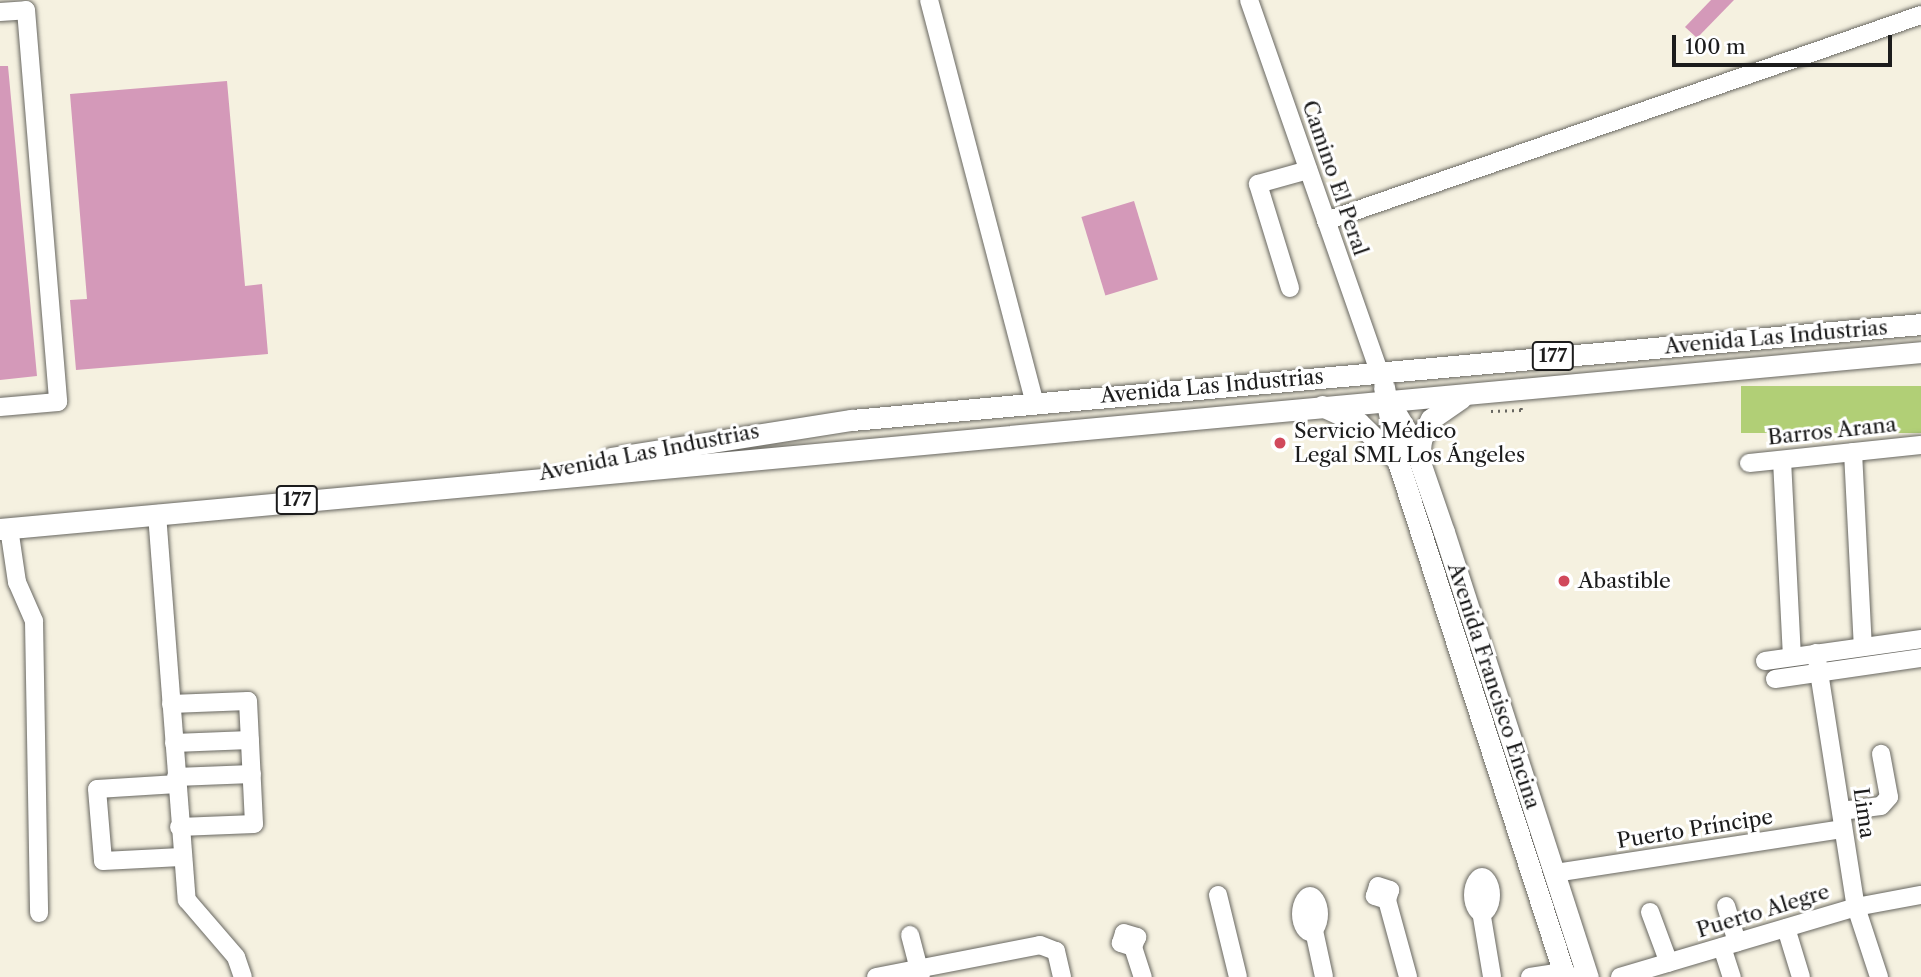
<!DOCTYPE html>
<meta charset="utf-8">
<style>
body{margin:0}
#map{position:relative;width:1921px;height:977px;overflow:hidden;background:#f5f1e0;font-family:"Libre Caslon Text",serif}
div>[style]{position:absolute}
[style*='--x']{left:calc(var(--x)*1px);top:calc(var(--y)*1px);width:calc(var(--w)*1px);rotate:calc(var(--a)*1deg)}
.green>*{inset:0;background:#b1cf76;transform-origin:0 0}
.building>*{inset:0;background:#d499b9;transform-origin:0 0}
.path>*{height:2.5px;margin-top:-1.25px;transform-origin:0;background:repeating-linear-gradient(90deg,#686761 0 2px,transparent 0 7px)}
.roads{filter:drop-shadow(0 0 2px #686761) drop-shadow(0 0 2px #686761)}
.minor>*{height:18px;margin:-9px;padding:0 9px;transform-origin:9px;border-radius:9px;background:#fff}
.minor>.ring{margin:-9px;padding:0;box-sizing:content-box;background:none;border:18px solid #fff;border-radius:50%}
.major>*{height:21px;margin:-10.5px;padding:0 10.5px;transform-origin:10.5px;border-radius:10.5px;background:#fff}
.dots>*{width:19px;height:19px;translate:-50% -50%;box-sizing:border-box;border:4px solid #fff;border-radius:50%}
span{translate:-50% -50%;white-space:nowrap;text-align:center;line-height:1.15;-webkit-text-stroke:6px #fff;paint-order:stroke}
.shield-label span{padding:2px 5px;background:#fff;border:2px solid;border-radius:5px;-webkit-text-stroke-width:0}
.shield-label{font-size:19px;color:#1c1c1c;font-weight:700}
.street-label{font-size:21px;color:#1c1c1c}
.poi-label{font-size:21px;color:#1c1c1c}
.left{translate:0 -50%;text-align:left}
.scale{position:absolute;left:1672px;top:35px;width:220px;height:32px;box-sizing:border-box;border:4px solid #1c1c1c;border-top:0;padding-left:9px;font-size:21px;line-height:24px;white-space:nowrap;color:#1c1c1c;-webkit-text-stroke:5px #fff;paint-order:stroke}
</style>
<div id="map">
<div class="green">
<div style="left:1921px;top:386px;width:47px;height:180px;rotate:90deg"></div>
</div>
<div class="building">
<div style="clip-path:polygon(1711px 0,1734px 0,1697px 38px,1685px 27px)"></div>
<div style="clip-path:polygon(0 66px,8px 66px,37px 376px,0 380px)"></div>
<div style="clip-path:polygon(227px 81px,245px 286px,262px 284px,268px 354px,76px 370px,70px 300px,87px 299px,70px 94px)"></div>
<div style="left:1134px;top:201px;width:82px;height:55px;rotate:73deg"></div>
</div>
<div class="path">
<div style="--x:1491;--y:411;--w:30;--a:-2"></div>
<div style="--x:1521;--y:410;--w:5;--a:-90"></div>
</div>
<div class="roads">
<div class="minor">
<div style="--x:929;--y:0;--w:417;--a:75.3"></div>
<div style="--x:1249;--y:0;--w:393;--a:70.7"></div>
<div style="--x:0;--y:12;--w:26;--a:-4"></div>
<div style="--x:26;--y:10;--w:393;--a:85.3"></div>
<div style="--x:58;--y:402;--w:58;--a:175.1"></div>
<div style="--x:1326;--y:221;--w:630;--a:-19.1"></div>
<div style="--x:1290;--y:288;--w:109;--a:-107.1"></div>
<div style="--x:1258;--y:184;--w:52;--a:-15.6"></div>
<div style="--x:1853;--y:452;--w:195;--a:87.1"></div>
<div style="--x:1782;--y:460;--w:197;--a:87.1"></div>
<div style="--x:1749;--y:463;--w:173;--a:-6"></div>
<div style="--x:157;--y:514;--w:387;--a:85.6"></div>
<div style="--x:187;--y:900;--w:75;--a:49.3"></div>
<div style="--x:236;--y:957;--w:21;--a:71"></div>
<div style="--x:9;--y:528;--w:55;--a:81.6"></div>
<div style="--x:17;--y:582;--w:43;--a:66.4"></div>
<div style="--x:34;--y:621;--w:292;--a:89"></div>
<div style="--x:1816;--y:653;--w:257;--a:81.1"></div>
<div style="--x:1856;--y:907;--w:74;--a:71.8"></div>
<div style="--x:1765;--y:661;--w:158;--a:-8"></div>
<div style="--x:1775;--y:679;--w:148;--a:-8.2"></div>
<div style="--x:171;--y:704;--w:77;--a:-2.2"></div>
<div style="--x:248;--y:701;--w:123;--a:87.2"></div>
<div style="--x:254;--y:824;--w:75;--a:177.7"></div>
<div style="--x:174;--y:743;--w:76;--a:-2.3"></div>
<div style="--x:176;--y:777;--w:76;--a:-2.3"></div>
<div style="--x:177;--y:784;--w:80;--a:176.4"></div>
<div style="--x:97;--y:789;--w:72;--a:85.2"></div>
<div style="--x:103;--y:861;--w:78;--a:-2.9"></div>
<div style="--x:1841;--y:811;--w:40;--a:-7.1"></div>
<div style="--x:1881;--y:806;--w:12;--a:-48"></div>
<div style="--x:1889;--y:797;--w:44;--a:-100.5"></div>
<div style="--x:1555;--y:873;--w:291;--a:-8.7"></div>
<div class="ring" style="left:1473px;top:877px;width:-2px;height:-2px"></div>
<div style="--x:1478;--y:893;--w:85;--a:80.5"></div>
<div style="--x:1218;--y:895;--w:84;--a:76.3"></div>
<div class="ring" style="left:1301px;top:896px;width:-2px;height:-2px"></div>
<div style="--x:1387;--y:900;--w:13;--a:-162"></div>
<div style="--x:1375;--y:896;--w:10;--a:-73"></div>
<div style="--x:1378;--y:886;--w:13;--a:18"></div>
<div style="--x:1390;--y:890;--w:10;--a:107"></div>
<div style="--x:1387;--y:900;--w:80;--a:74.7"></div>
<div style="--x:1726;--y:906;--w:38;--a:73"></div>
<div style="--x:1310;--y:912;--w:66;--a:77.8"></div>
<div style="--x:1650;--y:912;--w:54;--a:69.6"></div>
<div style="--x:1786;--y:928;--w:51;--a:73"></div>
<div style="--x:910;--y:935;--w:43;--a:75.3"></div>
<div style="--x:1133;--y:947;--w:13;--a:-162"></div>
<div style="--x:1121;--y:943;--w:10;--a:-73"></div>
<div style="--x:1124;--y:933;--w:14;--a:17"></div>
<div style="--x:1137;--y:937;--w:11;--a:112"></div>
<div style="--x:1133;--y:947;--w:32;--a:72"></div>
<div style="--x:1722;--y:947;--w:32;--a:72"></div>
<div style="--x:876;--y:977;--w:167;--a:-11"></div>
<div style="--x:1040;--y:945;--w:17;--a:21"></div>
<div style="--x:1056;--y:951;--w:27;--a:77"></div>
<div style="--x:1530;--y:977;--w:33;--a:-9"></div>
<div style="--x:1563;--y:972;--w:11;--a:27"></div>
<div style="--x:1620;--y:977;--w:246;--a:-16.5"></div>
<div style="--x:1856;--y:907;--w:66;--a:-10.5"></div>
</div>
<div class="major">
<div style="--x:1384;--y:387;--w:76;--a:79.4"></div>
<div style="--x:1398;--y:462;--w:541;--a:72.03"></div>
<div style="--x:1391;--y:405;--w:43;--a:59.3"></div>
<div style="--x:1413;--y:442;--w:95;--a:71"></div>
<div style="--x:1444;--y:532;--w:468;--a:72.1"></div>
<div style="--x:1322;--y:406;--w:41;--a:24.7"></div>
<div style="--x:1359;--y:423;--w:53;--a:44.2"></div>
<div style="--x:611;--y:458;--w:244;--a:-9"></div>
<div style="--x:852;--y:420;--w:1073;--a:-5.13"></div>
<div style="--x:1419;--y:459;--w:19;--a:-84"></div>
<div style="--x:1421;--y:440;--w:23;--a:-65"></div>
<div style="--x:1431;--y:419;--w:37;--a:-35"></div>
<div style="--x:0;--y:529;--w:1929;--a:-5.26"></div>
</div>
</div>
<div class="dots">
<div style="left:1280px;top:443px;background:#d1495b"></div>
<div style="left:1564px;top:581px;background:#d1495b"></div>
</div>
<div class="shield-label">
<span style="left:1553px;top:356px">177</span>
<span style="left:297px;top:500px">177</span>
</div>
<div class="street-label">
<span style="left:1335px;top:178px;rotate:71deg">Camino El Peral</span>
<span style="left:1776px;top:337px;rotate:-5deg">Avenida Las Industrias</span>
<span style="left:1212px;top:386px;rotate:-5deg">Avenida Las Industrias</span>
<span style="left:1832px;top:431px;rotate:-6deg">Barros Arana</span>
<span style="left:649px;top:452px;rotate:-11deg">Avenida Las Industrias</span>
<span style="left:1494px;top:686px;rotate:72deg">Avenida Francisco Encina</span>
<span style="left:1864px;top:813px;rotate:82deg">Lima</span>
<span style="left:1695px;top:829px;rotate:-9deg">Puerto Príncipe</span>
<span style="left:1763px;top:911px;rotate:-17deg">Puerto Alegre</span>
</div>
<div class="poi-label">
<span class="left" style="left:1294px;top:443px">Servicio Médico<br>Legal SML Los Ángeles</span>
<span class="left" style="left:1578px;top:581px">Abastible</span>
</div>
<div class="scale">100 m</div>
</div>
